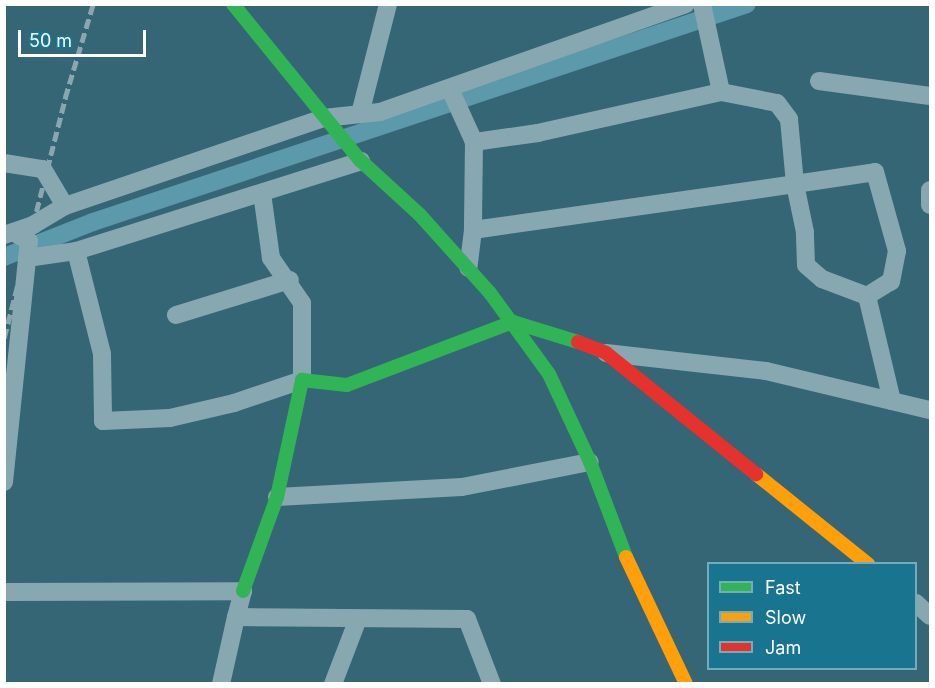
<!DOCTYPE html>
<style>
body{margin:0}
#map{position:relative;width:935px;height:688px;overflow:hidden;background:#346675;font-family:Inter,sans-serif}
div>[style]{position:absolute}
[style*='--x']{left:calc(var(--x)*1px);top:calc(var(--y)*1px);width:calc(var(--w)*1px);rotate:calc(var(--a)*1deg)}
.canal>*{height:18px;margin:-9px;padding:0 9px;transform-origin:9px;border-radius:9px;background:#5b99ab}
.street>*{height:18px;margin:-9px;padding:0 9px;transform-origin:9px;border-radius:9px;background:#88a8b1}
.fast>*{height:14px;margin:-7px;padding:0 7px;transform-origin:7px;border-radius:7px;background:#30b455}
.slow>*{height:14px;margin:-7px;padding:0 7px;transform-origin:7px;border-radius:7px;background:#ff9f0a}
.jam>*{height:14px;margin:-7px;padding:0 7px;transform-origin:7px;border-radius:7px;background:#e5322d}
.rail>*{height:4.5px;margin-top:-2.25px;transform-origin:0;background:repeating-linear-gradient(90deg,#89a7b0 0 10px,transparent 0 14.5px)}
span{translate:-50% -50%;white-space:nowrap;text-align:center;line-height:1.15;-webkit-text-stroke:6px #197490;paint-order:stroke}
.frame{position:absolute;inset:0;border:6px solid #fff;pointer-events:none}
.legend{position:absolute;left:707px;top:562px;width:210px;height:108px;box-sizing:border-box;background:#197490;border:2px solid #75acbc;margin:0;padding:8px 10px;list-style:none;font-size:18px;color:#fff}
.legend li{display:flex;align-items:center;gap:12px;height:30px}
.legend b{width:30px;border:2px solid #75acbc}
.scale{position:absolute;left:18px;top:30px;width:128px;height:27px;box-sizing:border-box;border:3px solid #fff;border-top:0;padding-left:8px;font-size:18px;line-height:21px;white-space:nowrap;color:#fff;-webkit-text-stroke:4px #197490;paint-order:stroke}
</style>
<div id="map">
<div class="canal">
<div style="--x:4;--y:257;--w:96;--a:-21.5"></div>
<div style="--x:93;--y:222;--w:689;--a:-18.43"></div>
</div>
<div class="street">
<div style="--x:702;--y:4;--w:90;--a:77.8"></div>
<div style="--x:819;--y:81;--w:112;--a:7.7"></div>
<div style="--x:450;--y:89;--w:58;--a:65.6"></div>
<div style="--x:474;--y:142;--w:88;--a:90.7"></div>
<div style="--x:473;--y:230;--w:38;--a:97"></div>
<div style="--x:360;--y:114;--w:114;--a:-75.7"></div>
<div style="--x:4;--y:163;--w:39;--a:9"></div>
<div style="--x:43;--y:169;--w:43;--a:59.3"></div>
<div style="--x:930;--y:190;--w:15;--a:90"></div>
<div style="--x:473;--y:230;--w:325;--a:-8.1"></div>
<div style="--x:795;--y:184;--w:65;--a:-95.3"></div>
<div style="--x:789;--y:119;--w:20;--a:-127"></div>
<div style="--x:777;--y:103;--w:57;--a:-168.9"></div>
<div style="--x:721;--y:92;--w:188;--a:167.4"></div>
<div style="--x:538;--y:133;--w:65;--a:172"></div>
<div style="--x:4;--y:235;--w:31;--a:-19"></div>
<div style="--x:33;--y:225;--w:37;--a:-31"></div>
<div style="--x:65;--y:206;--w:274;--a:-18.8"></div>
<div style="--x:324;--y:118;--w:56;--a:-6.1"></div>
<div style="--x:380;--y:112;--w:324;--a:-19.4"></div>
<div style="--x:76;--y:251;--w:106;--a:75.8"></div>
<div style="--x:102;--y:354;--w:67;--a:89.1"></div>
<div style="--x:103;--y:421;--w:67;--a:-2.6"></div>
<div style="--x:170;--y:418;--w:66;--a:-13.2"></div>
<div style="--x:234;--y:403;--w:72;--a:-18.7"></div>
<div style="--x:302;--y:380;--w:77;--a:-90"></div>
<div style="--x:302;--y:303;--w:55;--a:-124.6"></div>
<div style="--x:271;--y:258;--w:66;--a:-97.9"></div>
<div style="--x:27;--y:258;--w:49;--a:-8.1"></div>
<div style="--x:76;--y:251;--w:299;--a:-17.5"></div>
<div style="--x:867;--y:296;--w:48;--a:-159.3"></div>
<div style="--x:822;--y:279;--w:21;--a:-139"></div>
<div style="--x:806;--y:265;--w:33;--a:-92"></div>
<div style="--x:805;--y:232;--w:49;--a:-101.8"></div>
<div style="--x:795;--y:184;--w:81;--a:-8.5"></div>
<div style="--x:875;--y:172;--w:82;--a:74.4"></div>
<div style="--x:897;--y:251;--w:31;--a:101"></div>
<div style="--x:891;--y:281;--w:28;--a:148"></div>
<div style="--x:867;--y:296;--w:108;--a:76.6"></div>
<div style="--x:176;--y:315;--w:119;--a:-17.1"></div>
<div style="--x:606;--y:353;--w:161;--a:6.4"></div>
<div style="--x:766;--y:371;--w:169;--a:13.4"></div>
<div style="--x:4;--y:482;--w:242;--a:-84.1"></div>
<div style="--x:29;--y:241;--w:18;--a:-151"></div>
<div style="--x:277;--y:497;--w:185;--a:-3.1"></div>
<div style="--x:462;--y:487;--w:130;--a:-11.1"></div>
<div style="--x:4;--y:592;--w:239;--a:-0.2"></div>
<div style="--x:243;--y:591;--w:27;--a:105"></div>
<div style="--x:236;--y:617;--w:231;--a:0.5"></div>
<div style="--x:467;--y:619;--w:70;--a:69"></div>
<div style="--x:916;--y:603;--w:19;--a:43"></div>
<div style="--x:221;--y:684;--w:69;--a:-77.4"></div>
<div style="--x:333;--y:684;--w:70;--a:-69"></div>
</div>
<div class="fast">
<div style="--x:233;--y:4;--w:201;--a:50.9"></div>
<div style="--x:360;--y:160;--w:81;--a:42.5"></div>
<div style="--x:420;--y:215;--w:105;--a:48.1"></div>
<div style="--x:490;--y:293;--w:100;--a:53.9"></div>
<div style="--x:549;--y:374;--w:97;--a:65"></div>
<div style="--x:590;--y:462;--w:102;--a:69.2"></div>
<div style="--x:243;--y:591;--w:100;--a:-70.1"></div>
<div style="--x:277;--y:497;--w:120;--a:-77.9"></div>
<div style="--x:302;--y:380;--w:45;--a:6.3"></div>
<div style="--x:347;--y:385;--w:178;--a:-20.8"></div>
<div style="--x:513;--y:322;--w:68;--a:17.1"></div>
</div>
<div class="slow">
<div style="--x:756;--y:474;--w:144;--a:38.8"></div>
<div style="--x:626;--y:557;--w:140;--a:64.7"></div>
</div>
<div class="jam">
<div style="--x:578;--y:342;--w:30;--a:21"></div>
<div style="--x:606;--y:353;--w:193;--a:38.9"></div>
</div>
<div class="rail">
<div style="--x:4;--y:338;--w:248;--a:-75.7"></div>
<div style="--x:65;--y:98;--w:98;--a:-73.4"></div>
</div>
<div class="frame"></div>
<ul class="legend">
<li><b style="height:8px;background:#30b455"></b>Fast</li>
<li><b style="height:8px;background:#ff9f0a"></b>Slow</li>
<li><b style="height:8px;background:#e5322d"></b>Jam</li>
</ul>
<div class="scale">50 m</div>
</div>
